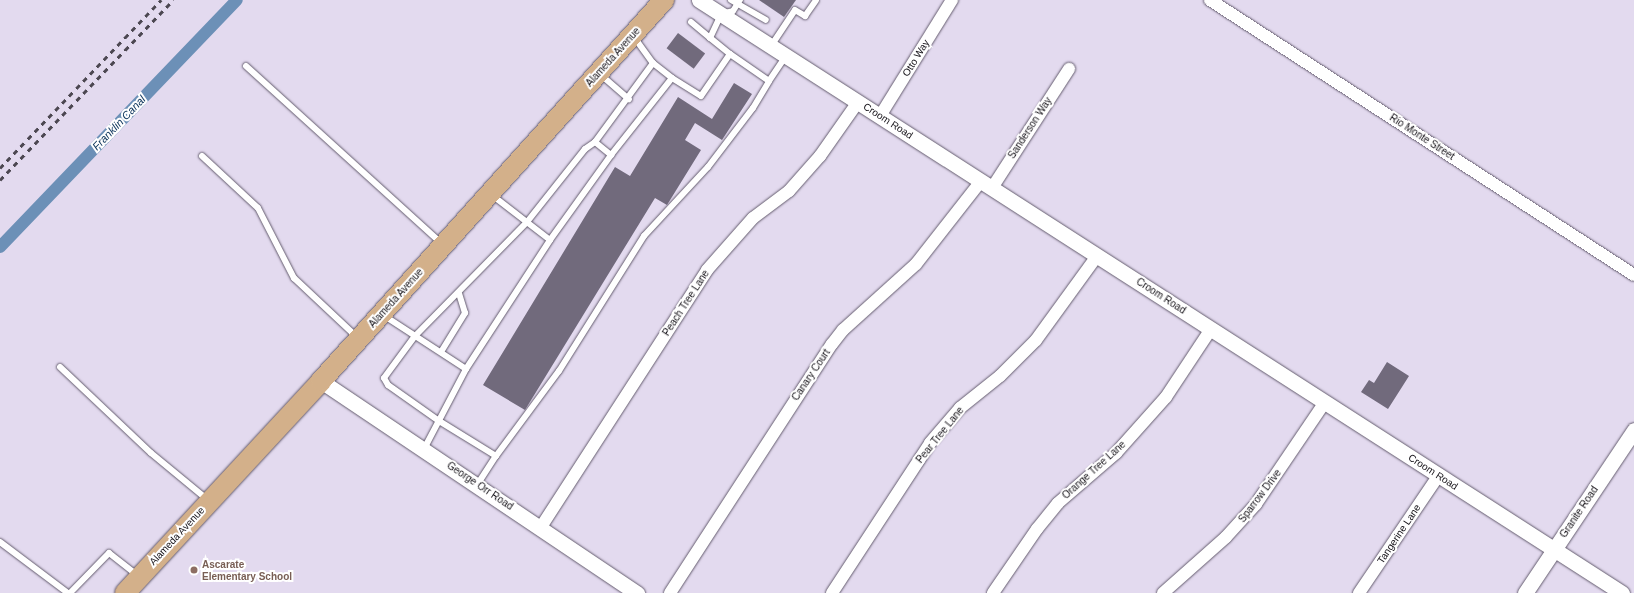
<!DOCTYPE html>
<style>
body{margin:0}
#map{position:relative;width:1634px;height:593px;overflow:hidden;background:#e3daef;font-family:Helvetica,sans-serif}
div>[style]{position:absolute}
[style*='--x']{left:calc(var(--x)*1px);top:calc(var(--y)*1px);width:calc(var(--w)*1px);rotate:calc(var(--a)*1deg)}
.canal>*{height:12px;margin:-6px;padding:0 6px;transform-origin:6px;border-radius:6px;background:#6c90b7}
.building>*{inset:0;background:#716a7c;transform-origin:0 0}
.roads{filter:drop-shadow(0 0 1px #645c6e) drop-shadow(0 0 1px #645c6e)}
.service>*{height:6px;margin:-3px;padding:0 3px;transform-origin:3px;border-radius:3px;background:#fff}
.minor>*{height:12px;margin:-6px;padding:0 6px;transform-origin:6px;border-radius:6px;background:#fff}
.tertiary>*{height:15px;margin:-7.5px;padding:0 7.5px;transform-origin:7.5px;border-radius:7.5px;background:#fff}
.primary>*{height:20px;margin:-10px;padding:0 10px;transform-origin:10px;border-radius:10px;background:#d3b08a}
.rail>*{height:3px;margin-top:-1.5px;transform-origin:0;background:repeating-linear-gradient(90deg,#4c4751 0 5px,transparent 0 10px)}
.dots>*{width:11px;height:11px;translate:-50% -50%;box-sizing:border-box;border:2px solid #fff;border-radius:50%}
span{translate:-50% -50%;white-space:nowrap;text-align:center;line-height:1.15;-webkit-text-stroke:4px #fff;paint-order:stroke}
.street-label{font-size:10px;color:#131016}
.education-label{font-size:10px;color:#785e54;font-weight:700}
.left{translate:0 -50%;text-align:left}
.water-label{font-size:11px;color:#093158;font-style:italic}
</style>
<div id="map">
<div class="canal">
<div style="--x:0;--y:247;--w:342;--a:-46.2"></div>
</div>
<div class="building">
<div style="clip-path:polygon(759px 0,796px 0,784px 17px)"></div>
<div style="left:678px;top:33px;width:34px;height:19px;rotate:37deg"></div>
<div style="clip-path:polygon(734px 83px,752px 94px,722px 140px,695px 123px,685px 140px,701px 150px,667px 205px,655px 198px,525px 410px,483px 385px,615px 167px,630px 176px,678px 97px,712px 119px)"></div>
<div style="clip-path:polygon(1387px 362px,1409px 376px,1388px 409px,1361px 392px,1369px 380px,1374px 383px)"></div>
</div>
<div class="roads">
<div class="service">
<div style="--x:731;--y:0;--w:40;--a:29.7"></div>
<div style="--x:691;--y:22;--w:25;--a:40"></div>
<div style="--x:634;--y:37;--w:32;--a:54"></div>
<div style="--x:653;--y:63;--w:24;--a:38"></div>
<div style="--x:771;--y:46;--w:43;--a:-56.3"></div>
<div style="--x:795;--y:10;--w:12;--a:31"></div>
<div style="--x:805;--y:16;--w:19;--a:-55"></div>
<div style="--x:730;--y:54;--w:26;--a:-141"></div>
<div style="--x:710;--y:38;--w:26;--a:-65"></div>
<div style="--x:721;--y:14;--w:12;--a:-14"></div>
<div style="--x:733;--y:11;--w:13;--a:-58"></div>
<div style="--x:246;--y:66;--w:263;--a:42.2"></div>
<div style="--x:601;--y:75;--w:37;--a:41"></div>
<div style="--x:595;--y:142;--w:21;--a:39"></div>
<div style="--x:202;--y:156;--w:76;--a:42.9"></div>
<div style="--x:258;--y:208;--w:79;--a:62.8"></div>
<div style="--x:294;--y:278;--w:88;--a:43.2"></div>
<div style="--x:550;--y:240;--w:105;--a:-54.3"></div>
<div style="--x:611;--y:155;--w:98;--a:-51.6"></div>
<div style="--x:672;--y:78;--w:34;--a:32"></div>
<div style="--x:701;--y:96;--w:51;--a:-55.4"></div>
<div style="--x:730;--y:54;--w:47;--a:34.7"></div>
<div style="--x:769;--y:81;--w:30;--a:-56"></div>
<div style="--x:383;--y:315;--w:99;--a:33"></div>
<div style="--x:466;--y:369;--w:154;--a:-56.9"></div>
<div style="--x:550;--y:240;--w:73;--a:-142.2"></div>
<div style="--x:441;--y:352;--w:46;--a:-58.4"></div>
<div style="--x:465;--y:313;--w:21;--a:-107"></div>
<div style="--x:60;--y:367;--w:125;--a:43.4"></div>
<div style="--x:151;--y:453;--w:74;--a:39.5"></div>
<div style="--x:424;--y:449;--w:90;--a:-62.3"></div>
<div style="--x:496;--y:456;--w:106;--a:-53.5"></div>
<div style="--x:559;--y:371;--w:160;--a:-57.8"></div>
<div style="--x:644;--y:236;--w:94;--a:-47.2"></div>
<div style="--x:708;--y:167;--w:74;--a:-52.7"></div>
<div style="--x:753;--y:108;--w:31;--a:-59"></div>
<div style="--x:477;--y:485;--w:35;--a:-57"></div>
<div style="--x:496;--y:456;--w:67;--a:-148.4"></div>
<div style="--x:439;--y:421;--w:62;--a:-144.8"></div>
<div style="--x:388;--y:385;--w:8;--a:-120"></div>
<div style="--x:384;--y:378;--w:52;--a:-53.6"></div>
<div style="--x:415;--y:336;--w:160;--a:-45.5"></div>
<div style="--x:527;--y:222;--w:93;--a:-51.5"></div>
<div style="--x:585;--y:149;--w:12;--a:-35"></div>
<div style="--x:595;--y:142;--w:98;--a:-53.7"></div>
<div style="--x:0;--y:542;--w:85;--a:36.9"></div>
<div style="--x:70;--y:593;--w:56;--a:-45.7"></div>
<div style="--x:109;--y:553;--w:37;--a:38"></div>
</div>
<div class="minor">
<div style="--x:1210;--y:0;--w:505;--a:32.97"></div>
<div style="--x:880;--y:116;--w:137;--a:-58.2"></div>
<div style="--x:992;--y:188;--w:142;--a:-57.1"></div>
<div style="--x:541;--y:527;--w:306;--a:-57.1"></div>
<div style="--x:707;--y:270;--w:69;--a:-48.5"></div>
<div style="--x:753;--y:218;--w:45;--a:-36.9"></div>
<div style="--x:789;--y:191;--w:47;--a:-48.5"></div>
<div style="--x:820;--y:156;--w:66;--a:-54.9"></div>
<div style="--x:670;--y:593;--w:297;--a:-57"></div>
<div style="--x:832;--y:344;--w:18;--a:-52"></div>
<div style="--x:843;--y:330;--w:98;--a:-42.1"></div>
<div style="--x:916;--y:264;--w:105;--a:-51.9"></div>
<div style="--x:832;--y:593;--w:179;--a:-56.8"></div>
<div style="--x:930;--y:443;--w:46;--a:-49.4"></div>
<div style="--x:960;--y:408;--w:51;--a:-38.7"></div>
<div style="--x:1000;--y:376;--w:51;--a:-45"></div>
<div style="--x:1036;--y:340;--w:104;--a:-54"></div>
<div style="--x:993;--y:593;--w:78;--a:-55.5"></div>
<div style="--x:1037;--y:529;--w:33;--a:-51"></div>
<div style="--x:1058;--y:503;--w:77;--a:-40.8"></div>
<div style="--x:1116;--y:453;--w:75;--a:-48.2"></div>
<div style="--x:1166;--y:397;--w:82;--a:-56.5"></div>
<div style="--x:1163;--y:593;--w:84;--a:-41.6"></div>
<div style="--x:1226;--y:537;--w:45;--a:-47.7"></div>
<div style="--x:1256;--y:504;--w:123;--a:-55.9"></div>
<div style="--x:1359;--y:593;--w:143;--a:-55.9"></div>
</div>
<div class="tertiary">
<div style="--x:699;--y:0;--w:1097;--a:32.72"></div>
<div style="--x:321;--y:381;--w:381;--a:33.9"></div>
<div style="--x:1525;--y:593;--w:196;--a:-56.2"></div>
</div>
<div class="primary">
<div style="--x:125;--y:593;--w:289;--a:-47.2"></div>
<div style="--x:321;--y:381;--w:513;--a:-48"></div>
</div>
</div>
<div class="rail">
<div style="--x:0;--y:168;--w:233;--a:-46.2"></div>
<div style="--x:0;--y:180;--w:250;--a:-46.1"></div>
</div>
<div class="dots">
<div style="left:194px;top:570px;background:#8d6e63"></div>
</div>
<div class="street-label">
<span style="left:613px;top:57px;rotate:-48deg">Alameda Avenue</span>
<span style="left:916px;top:58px;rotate:-58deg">Otto Way</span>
<span style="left:888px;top:121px;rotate:33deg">Croom Road</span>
<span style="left:1030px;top:128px;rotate:-57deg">Sanderson Way</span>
<span style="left:1422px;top:137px;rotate:33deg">Rio Monte Street</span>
<span style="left:1161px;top:296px;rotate:33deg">Croom Road</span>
<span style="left:396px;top:298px;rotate:-48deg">Alameda Avenue</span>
<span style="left:686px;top:303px;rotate:-57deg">Peach Tree Lane</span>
<span style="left:811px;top:375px;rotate:-56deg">Canary Court</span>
<span style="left:940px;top:435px;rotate:-51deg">Pear Tree Lane</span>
<span style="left:1094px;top:470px;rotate:-42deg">Orange Tree Lane</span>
<span style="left:1433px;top:472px;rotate:33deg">Croom Road</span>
<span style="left:480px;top:486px;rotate:34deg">George Orr Road</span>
<span style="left:1260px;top:496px;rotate:-53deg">Sparrow Drive</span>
<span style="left:1579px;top:512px;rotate:-56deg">Granite Road</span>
<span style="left:1399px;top:534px;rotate:-56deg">Tangerine Lane</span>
<span style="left:177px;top:536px;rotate:-47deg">Alameda Avenue</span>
</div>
<div class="education-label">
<span class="left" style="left:202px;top:570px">Ascarate<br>Elementary School</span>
</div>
<div class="water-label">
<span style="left:119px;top:123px;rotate:-46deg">Franklin Canal</span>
</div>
</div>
